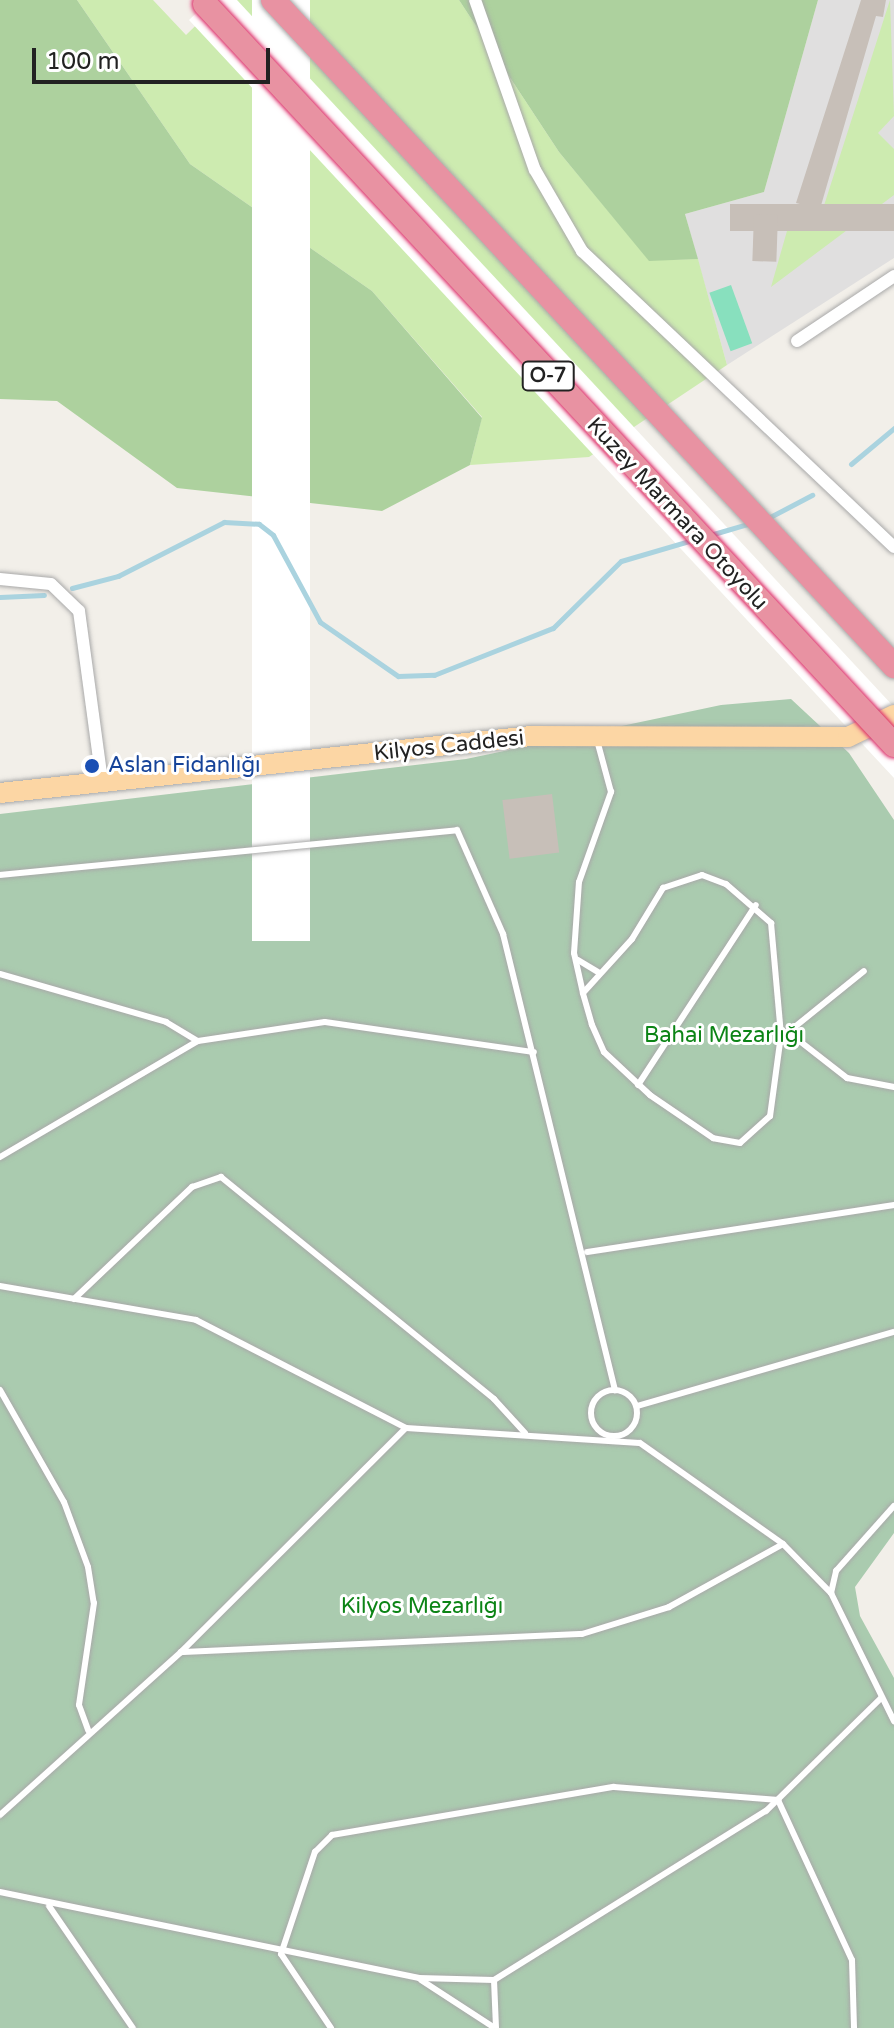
<!DOCTYPE html>
<meta charset="utf-8">
<style>
body{margin:0}
#map{position:relative;width:894px;height:2028px;overflow:hidden;background:#f2efe9;font-family:"Varela Round",sans-serif}
div>[style]{position:absolute}
[style*='--x']{left:calc(var(--x)*1px);top:calc(var(--y)*1px);width:calc(var(--w)*1px);rotate:calc(var(--a)*1deg)}
.residential>*{inset:0;background:#e0dfdf}
.grass>*{inset:0;background:#cdebb0}
.forest>*{inset:0;background:#add19e}
.cemetery>*{inset:0;background:#aacbaf}
.pitch>*{inset:0;background:#88e0be;transform-origin:0 0}
.pier>*{inset:0;background:#fff;transform-origin:0 0}
.stream>*{height:5px;margin:-2.5px;padding:0 2.5px;transform-origin:2.5px;border-radius:2.5px;background:#aad3df}
.building>*{inset:0;background:#c7bfb8;transform-origin:0 0}
.roads{filter:drop-shadow(0 0 2px #a9a9a9) drop-shadow(0 0 2px #a9a9a9)}
.lane>*{height:6px;margin:-3px;padding:0 3px;transform-origin:3px;border-radius:3px;background:#fff}
.lane>.ring{margin:-3px;padding:0;box-sizing:content-box;background:none;border:6px solid #fff;border-radius:50%}
.street>*{height:12px;margin:-6px;padding:0 6px;transform-origin:6px;border-radius:6px;background:#fff}
.primary>*{height:20px;margin:-10px;padding:0 10px;transform-origin:10px;border-radius:10px;background:#fcd6a4}
.highway>*{height:24px;margin:-12px;padding:0 12px;transform-origin:12px;border-radius:12px;background:#e892a2}
.bridges{filter:drop-shadow(0 0 2px #dc2a67) drop-shadow(0 0 2px #dc2a67)}
.highway-bridge>*{height:24px;margin:-12px;padding:0 12px;transform-origin:12px;border-radius:12px;background:#e892a2}
.dots>*{width:22px;height:22px;translate:-50% -50%;box-sizing:border-box;border:4px solid #fff;border-radius:50%}
span{translate:-50% -50%;white-space:nowrap;text-align:center;line-height:1.15;-webkit-text-stroke:6px #fff;paint-order:stroke}
.shield-label span{padding:2px 6px;background:#fff;border:2px solid;border-radius:6px;-webkit-text-stroke-width:0}
.shield-label{font-size:20px;color:#222;font-weight:700}
.street-label{font-size:22px;color:#222}
.transit-label{font-size:22px;color:#164399}
.left{translate:0 -50%;text-align:left}
.park-label{font-size:22px;color:#0c8416}
.scale{position:absolute;left:32px;top:48px;width:238px;height:36px;box-sizing:border-box;border:4px solid #222;border-top:0;padding-left:10px;font-size:24px;line-height:28px;white-space:nowrap;color:#222;-webkit-text-stroke:6px #fff;paint-order:stroke}
</style>
<div id="map">
<div class="residential">
<div style="clip-path:polygon(818px 0,894px 0,894px 258px,727px 365px,685px 214px,764px 192px)"></div>
</div>
<div class="grass">
<div style="clip-path:polygon(77px 0,153px 0,186px 35px,222px 0,459px 0,559px 152px,649px 260px,698px 259px,727px 365px,589px 457px,470px 465px,482px 417px,372px 291px,190px 164px)"></div>
<div style="clip-path:polygon(890px 0,894px 116px,878px 133px,894px 149px,894px 195px,771px 287px,791px 217px,819px 221px)"></div>
</div>
<div class="forest">
<div style="clip-path:polygon(0 0,77px 0,190px 164px,372px 291px,482px 418px,470px 465px,382px 511px,177px 488px,57px 401px,0 399px)"></div>
<div style="clip-path:polygon(459px 0,818px 0,764px 192px,685px 214px,698px 259px,649px 261px,559px 152px)"></div>
</div>
<div class="cemetery">
<div style="clip-path:polygon(791px 699px,849px 753px,894px 820px,894px 1533px,855px 1587px,860px 1616px,894px 1678px,894px 2028px,0 2028px,0 814px,466px 759px,721px 705px)"></div>
</div>
<div class="pitch">
<div style="left:731px;top:285px;width:62px;height:23px;rotate:70deg"></div>
</div>
<div class="pier">
<div style="clip-path:polygon(210px 0,237px 0,894px 707px,894px 778px,189px 20px)"></div>
<div style="left:252px;top:0;width:58px;height:941px"></div>
</div>
<div class="stream">
<div style="--x:851;--y:464;--w:56;--a:-39.9"></div>
<div style="--x:768;--y:518;--w:50;--a:-27.6"></div>
<div style="--x:710;--y:535;--w:43;--a:-16.3"></div>
<div style="--x:72;--y:588;--w:48;--a:-14.6"></div>
<div style="--x:118;--y:576;--w:119;--a:-27"></div>
<div style="--x:224;--y:522;--w:35;--a:3"></div>
<div style="--x:259;--y:524;--w:18;--a:38"></div>
<div style="--x:273;--y:535;--w:99;--a:61.6"></div>
<div style="--x:320;--y:622;--w:95;--a:34.7"></div>
<div style="--x:398;--y:676;--w:36;--a:-2"></div>
<div style="--x:434;--y:675;--w:128;--a:-21.6"></div>
<div style="--x:553;--y:628;--w:95;--a:-44.6"></div>
<div style="--x:621;--y:561;--w:75;--a:-16.3"></div>
<div style="--x:0;--y:597;--w:44;--a:-2.6"></div>
</div>
<div class="building">
<div style="clip-path:polygon(861px 0,886px 0,883px 17px,876px 16px,820px 209px,796px 203px)"></div>
<div style="left:894px;top:204px;width:27px;height:164px;rotate:90deg"></div>
<div style="left:754px;top:214px;width:24px;height:47px;rotate:2deg"></div>
<div style="left:552px;top:794px;width:59px;height:50px;rotate:83deg"></div>
</div>
<div class="roads">
<div class="lane">
<div style="--x:0;--y:875;--w:459;--a:-5.6"></div>
<div style="--x:457;--y:830;--w:114;--a:66.1"></div>
<div style="--x:503;--y:934;--w:470;--a:76.2"></div>
<div style="--x:578;--y:960;--w:23;--a:31"></div>
<div style="--x:0;--y:974;--w:173;--a:16.1"></div>
<div style="--x:166;--y:1022;--w:37;--a:31"></div>
<div style="--x:583;--y:993;--w:73;--a:-47.8"></div>
<div style="--x:632;--y:939;--w:60;--a:-58.7"></div>
<div style="--x:663;--y:888;--w:41;--a:-18.4"></div>
<div style="--x:702;--y:875;--w:26;--a:21"></div>
<div style="--x:726;--y:884;--w:60;--a:40.9"></div>
<div style="--x:771;--y:923;--w:112;--a:84.9"></div>
<div style="--x:781;--y:1035;--w:82;--a:97.7"></div>
<div style="--x:770;--y:1116;--w:40;--a:138"></div>
<div style="--x:740;--y:1143;--w:27;--a:-170"></div>
<div style="--x:713;--y:1138;--w:76;--a:-145.7"></div>
<div style="--x:650;--y:1095;--w:63;--a:-136.9"></div>
<div style="--x:604;--y:1052;--w:30;--a:-114"></div>
<div style="--x:592;--y:1025;--w:33;--a:-106"></div>
<div style="--x:583;--y:993;--w:41;--a:-102.7"></div>
<div style="--x:574;--y:953;--w:71;--a:-86"></div>
<div style="--x:579;--y:882;--w:96;--a:-70.4"></div>
<div style="--x:611;--y:792;--w:54;--a:-105.1"></div>
<div style="--x:788;--y:1032;--w:75;--a:37.9"></div>
<div style="--x:847;--y:1078;--w:48;--a:10.8"></div>
<div style="--x:786;--y:1034;--w:100;--a:-38.9"></div>
<div style="--x:638;--y:1085;--w:215;--a:-56.8"></div>
<div style="--x:0;--y:1157;--w:229;--a:-30.4"></div>
<div style="--x:198;--y:1041;--w:128;--a:-8.5"></div>
<div style="--x:325;--y:1022;--w:211;--a:8.2"></div>
<div style="--x:587;--y:1252;--w:311;--a:-8.7"></div>
<div style="--x:0;--y:1286;--w:199;--a:9.8"></div>
<div style="--x:196;--y:1320;--w:236;--a:27.2"></div>
<div style="--x:406;--y:1428;--w:234;--a:3.7"></div>
<div style="--x:640;--y:1443;--w:175;--a:35.2"></div>
<div style="--x:783;--y:1544;--w:69;--a:45.6"></div>
<div style="--x:831;--y:1593;--w:143;--a:63.8"></div>
<div style="--x:74;--y:1299;--w:163;--a:-43.5"></div>
<div style="--x:192;--y:1187;--w:31;--a:-19"></div>
<div style="--x:221;--y:1177;--w:352;--a:39.1"></div>
<div style="--x:494;--y:1399;--w:46;--a:47.6"></div>
<div class="ring" style="left:591px;top:1390px;width:40px;height:40px"></div>
<div style="--x:0;--y:1390;--w:129;--a:60.3"></div>
<div style="--x:64;--y:1502;--w:69;--a:69.7"></div>
<div style="--x:88;--y:1567;--w:36;--a:81"></div>
<div style="--x:94;--y:1603;--w:103;--a:98.4"></div>
<div style="--x:79;--y:1705;--w:27;--a:70"></div>
<div style="--x:637;--y:1406;--w:267;--a:-16.1"></div>
<div style="--x:831;--y:1593;--w:23;--a:-77"></div>
<div style="--x:836;--y:1571;--w:87;--a:-48.3"></div>
<div style="--x:181;--y:1652;--w:401;--a:-2.6"></div>
<div style="--x:582;--y:1634;--w:91;--a:-17.2"></div>
<div style="--x:669;--y:1607;--w:130;--a:-28.9"></div>
<div style="--x:0;--y:1815;--w:244;--a:-42"></div>
<div style="--x:181;--y:1652;--w:317;--a:-44.9"></div>
<div style="--x:0;--y:1892;--w:428;--a:11.6"></div>
<div style="--x:419;--y:1978;--w:75;--a:1.5"></div>
<div style="--x:494;--y:1980;--w:320;--a:-31.9"></div>
<div style="--x:766;--y:1811;--w:161;--a:-44.5"></div>
<div style="--x:49;--y:1906;--w:148;--a:55.5"></div>
<div style="--x:421;--y:1980;--w:88;--a:33"></div>
<div style="--x:494;--y:1980;--w:48;--a:87.6"></div>
<div style="--x:331;--y:2028;--w:89;--a:-124"></div>
<div style="--x:281;--y:1954;--w:108;--a:-71.6"></div>
<div style="--x:315;--y:1852;--w:24;--a:-45"></div>
<div style="--x:332;--y:1835;--w:286;--a:-9.7"></div>
<div style="--x:614;--y:1787;--w:165;--a:4.5"></div>
<div style="--x:778;--y:1800;--w:176;--a:65.2"></div>
<div style="--x:852;--y:1960;--w:68;--a:88.3"></div>
</div>
<div class="street">
<div style="--x:475;--y:0;--w:180;--a:70.6"></div>
<div style="--x:535;--y:170;--w:94;--a:59.9"></div>
<div style="--x:582;--y:251;--w:430;--a:43.5"></div>
<div style="--x:797;--y:341;--w:117;--a:-33.8"></div>
<div style="--x:0;--y:579;--w:51;--a:5.6"></div>
<div style="--x:51;--y:584;--w:39;--a:44"></div>
<div style="--x:79;--y:611;--w:173;--a:82.3"></div>
</div>
<div class="primary">
<div style="--x:0;--y:793;--w:535;--a:-6.12"></div>
<div style="--x:532;--y:736;--w:316;--a:0.2"></div>
<div style="--x:848;--y:737;--w:51;--a:-25.6"></div>
</div>
<div class="highway">
<div style="--x:273;--y:0;--w:911;--a:47"></div>
</div>
</div>
<div class="bridges">
<div class="highway-bridge">
<div style="--x:205;--y:4;--w:1012;--a:47.08"></div>
</div>
</div>
<div class="dots">
<div style="left:92px;top:766px;background:#1a4fb4"></div>
</div>
<div class="shield-label">
<span style="left:548px;top:376px">O-7</span>
</div>
<div class="street-label">
<span style="left:677px;top:514px;rotate:47deg">Kuzey Marmara Otoyolu</span>
<span style="left:449px;top:746px;rotate:-6deg">Kilyos Caddesi</span>
</div>
<div class="transit-label">
<span class="left" style="left:108px;top:766px">Aslan Fidanlığı</span>
</div>
<div class="park-label">
<span style="left:724px;top:1036px">Bahai Mezarlığı</span>
<span style="left:422px;top:1607px">Kilyos Mezarlığı</span>
</div>
<div class="scale">100 m</div>
</div>
